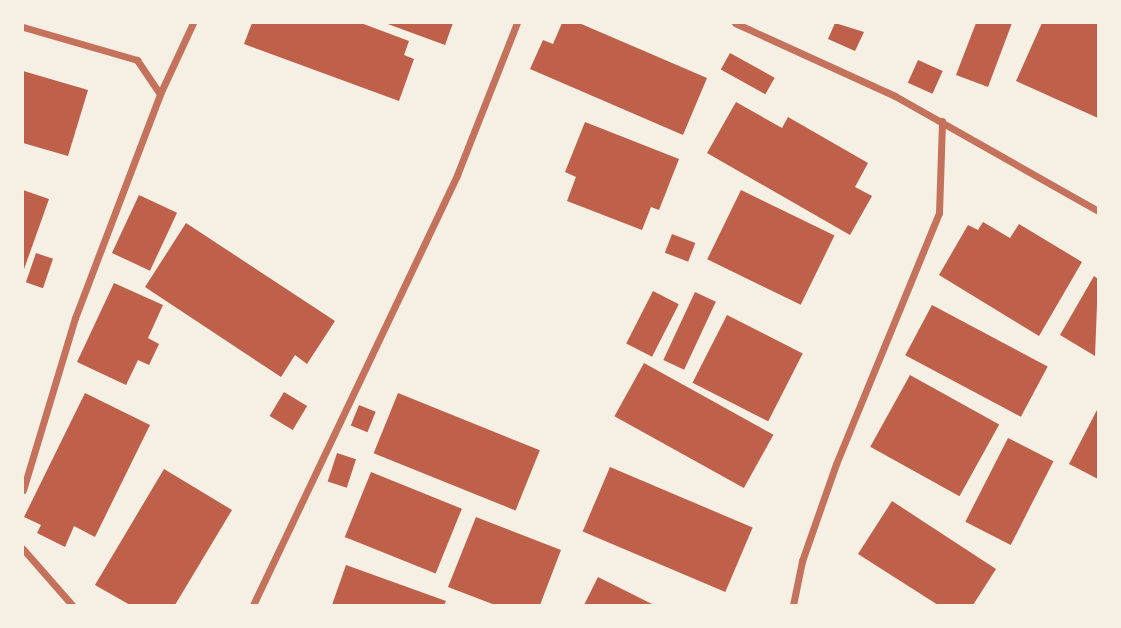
<!DOCTYPE html>
<style>
body{margin:0}
#map{position:relative;width:1121px;height:628px;overflow:hidden;background:#f6efe4;font-family:"PT Sans Narrow",sans-serif}
div>[style]{position:absolute}
[style*='--x']{left:calc(var(--x)*1px);top:calc(var(--y)*1px);width:calc(var(--w)*1px);rotate:calc(var(--a)*1deg)}
.building>*{inset:0;background:#bf614a;transform-origin:0 0}
.minor>*{height:7px;margin:-3.5px;padding:0 3.5px;transform-origin:3.5px;border-radius:3.5px;background:#c5725c}
span{translate:-50% -50%;white-space:nowrap;text-align:center;line-height:1.15;-webkit-text-stroke:5px #f6efe4;paint-order:stroke}
.frame{position:absolute;inset:0;border:24px solid #f6efe4;pointer-events:none}
</style>
<div id="map">
<div class="building">
<div style="clip-path:polygon(252px 23px,361px 23px,409px 41px,404px 55px,414px 59px,399px 101px,244px 44px)"></div>
<div style="clip-path:polygon(385px 23px,453px 23px,445px 45px)"></div>
<div style="clip-path:polygon(562px 23px,579px 23px,707px 78px,683px 135px,530px 69px,543px 40px,553px 44px)"></div>
<div style="clip-path:polygon(835px 23px,864px 32px,855px 51px,828px 39px)"></div>
<div style="clip-path:polygon(976px 23px,1012px 23px,988px 87px,956px 75px)"></div>
<div style="clip-path:polygon(1042px 23px,1098px 23px,1098px 118px,1016px 81px)"></div>
<div style="left:730px;top:53px;width:51px;height:19px;rotate:29deg"></div>
<div style="left:918px;top:60px;width:27px;height:25px;rotate:24deg"></div>
<div style="clip-path:polygon(23px 71px,88px 90px,68px 156px,23px 143px)"></div>
<div style="clip-path:polygon(736px 102px,782px 128px,788px 117px,868px 163px,855px 187px,872px 196px,850px 235px,707px 153px)"></div>
<div style="clip-path:polygon(585px 122px,679px 159px,659px 210px,651px 207px,642px 230px,567px 201px,576px 177px,565px 172px)"></div>
<div style="clip-path:polygon(23px 190px,49px 199px,23px 272px)"></div>
<div style="left:741px;top:190px;width:104px;height:77px;rotate:26deg"></div>
<div style="left:139px;top:195px;width:42px;height:64px;rotate:25deg"></div>
<div style="clip-path:polygon(983px 222px,1010px 238px,1019px 224px,1082px 262px,1039px 336px,939px 275px,968px 225px,978px 230px)"></div>
<div style="clip-path:polygon(186px 223px,335px 321px,307px 364px,295px 355px,281px 377px,145px 287px)"></div>
<div style="left:672px;top:234px;width:25px;height:20px;rotate:21deg"></div>
<div style="left:36px;top:253px;width:18px;height:31px;rotate:19deg"></div>
<div style="clip-path:polygon(1094px 276px,1098px 279px,1095px 356px,1060px 335px)"></div>
<div style="clip-path:polygon(114px 283px,163px 305px,148px 338px,159px 344px,149px 365px,138px 360px,126px 385px,77px 362px)"></div>
<div style="left:653px;top:291px;width:29px;height:59px;rotate:27deg"></div>
<div style="left:695px;top:292px;width:23px;height:75px;rotate:25deg"></div>
<div style="left:932px;top:305px;width:131px;height:57px;rotate:28deg"></div>
<div style="left:727px;top:315px;width:85px;height:76px;rotate:27deg"></div>
<div style="left:644px;top:363px;width:148px;height:61px;rotate:29deg"></div>
<div style="left:910px;top:375px;width:102px;height:82px;rotate:29deg"></div>
<div style="left:284px;top:392px;width:27px;height:28px;rotate:31deg"></div>
<div style="clip-path:polygon(85px 393px,150px 425px,95px 537px,74px 526px,65px 547px,37px 533px,41px 525px,24px 517px)"></div>
<div style="left:398px;top:393px;width:153px;height:65px;rotate:22deg"></div>
<div style="left:359px;top:405px;width:18px;height:22px;rotate:22deg"></div>
<div style="clip-path:polygon(1098px 408px,1098px 479px,1069px 464px)"></div>
<div style="left:1008px;top:438px;width:51px;height:94px;rotate:27deg"></div>
<div style="left:337px;top:453px;width:20px;height:30px;rotate:18deg"></div>
<div style="left:610px;top:467px;width:155px;height:70px;rotate:23deg"></div>
<div style="clip-path:polygon(164px 469px,232px 510px,175px 605px,130px 605px,95px 585px)"></div>
<div style="left:371px;top:472px;width:98px;height:70px;rotate:22deg"></div>
<div style="clip-path:polygon(892px 501px,996px 569px,973px 605px,938px 605px,858px 554px)"></div>
<div style="clip-path:polygon(476px 517px,561px 550px,540px 605px,495px 605px,448px 587px)"></div>
<div style="clip-path:polygon(346px 565px,446px 601px,444px 605px,332px 605px)"></div>
<div style="clip-path:polygon(598px 577px,654px 605px,584px 605px)"></div>
</div>
<div class="minor">
<div style="--x:735;--y:23;--w:176;--a:24.5"></div>
<div style="--x:895;--y:96;--w:233;--a:29.5"></div>
<div style="--x:23;--y:27;--w:119;--a:16.1"></div>
<div style="--x:137;--y:60;--w:41;--a:55.9"></div>
<div style="--x:23;--y:490;--w:180;--a:-73.2"></div>
<div style="--x:75;--y:318;--w:240;--a:-69.2"></div>
<div style="--x:160;--y:94;--w:78;--a:-65.1"></div>
<div style="--x:23;--y:549;--w:74;--a:48.8"></div>
<div style="--x:253;--y:605;--w:476;--a:-64.6"></div>
<div style="--x:457;--y:175;--w:163;--a:-68.5"></div>
<div style="--x:793;--y:605;--w:45;--a:-78.4"></div>
<div style="--x:802;--y:561;--w:103;--a:-70.7"></div>
<div style="--x:836;--y:464;--w:271;--a:-67.7"></div>
<div style="--x:939;--y:213;--w:92;--a:-88.1"></div>
</div>
<div class="frame"></div>
</div>
